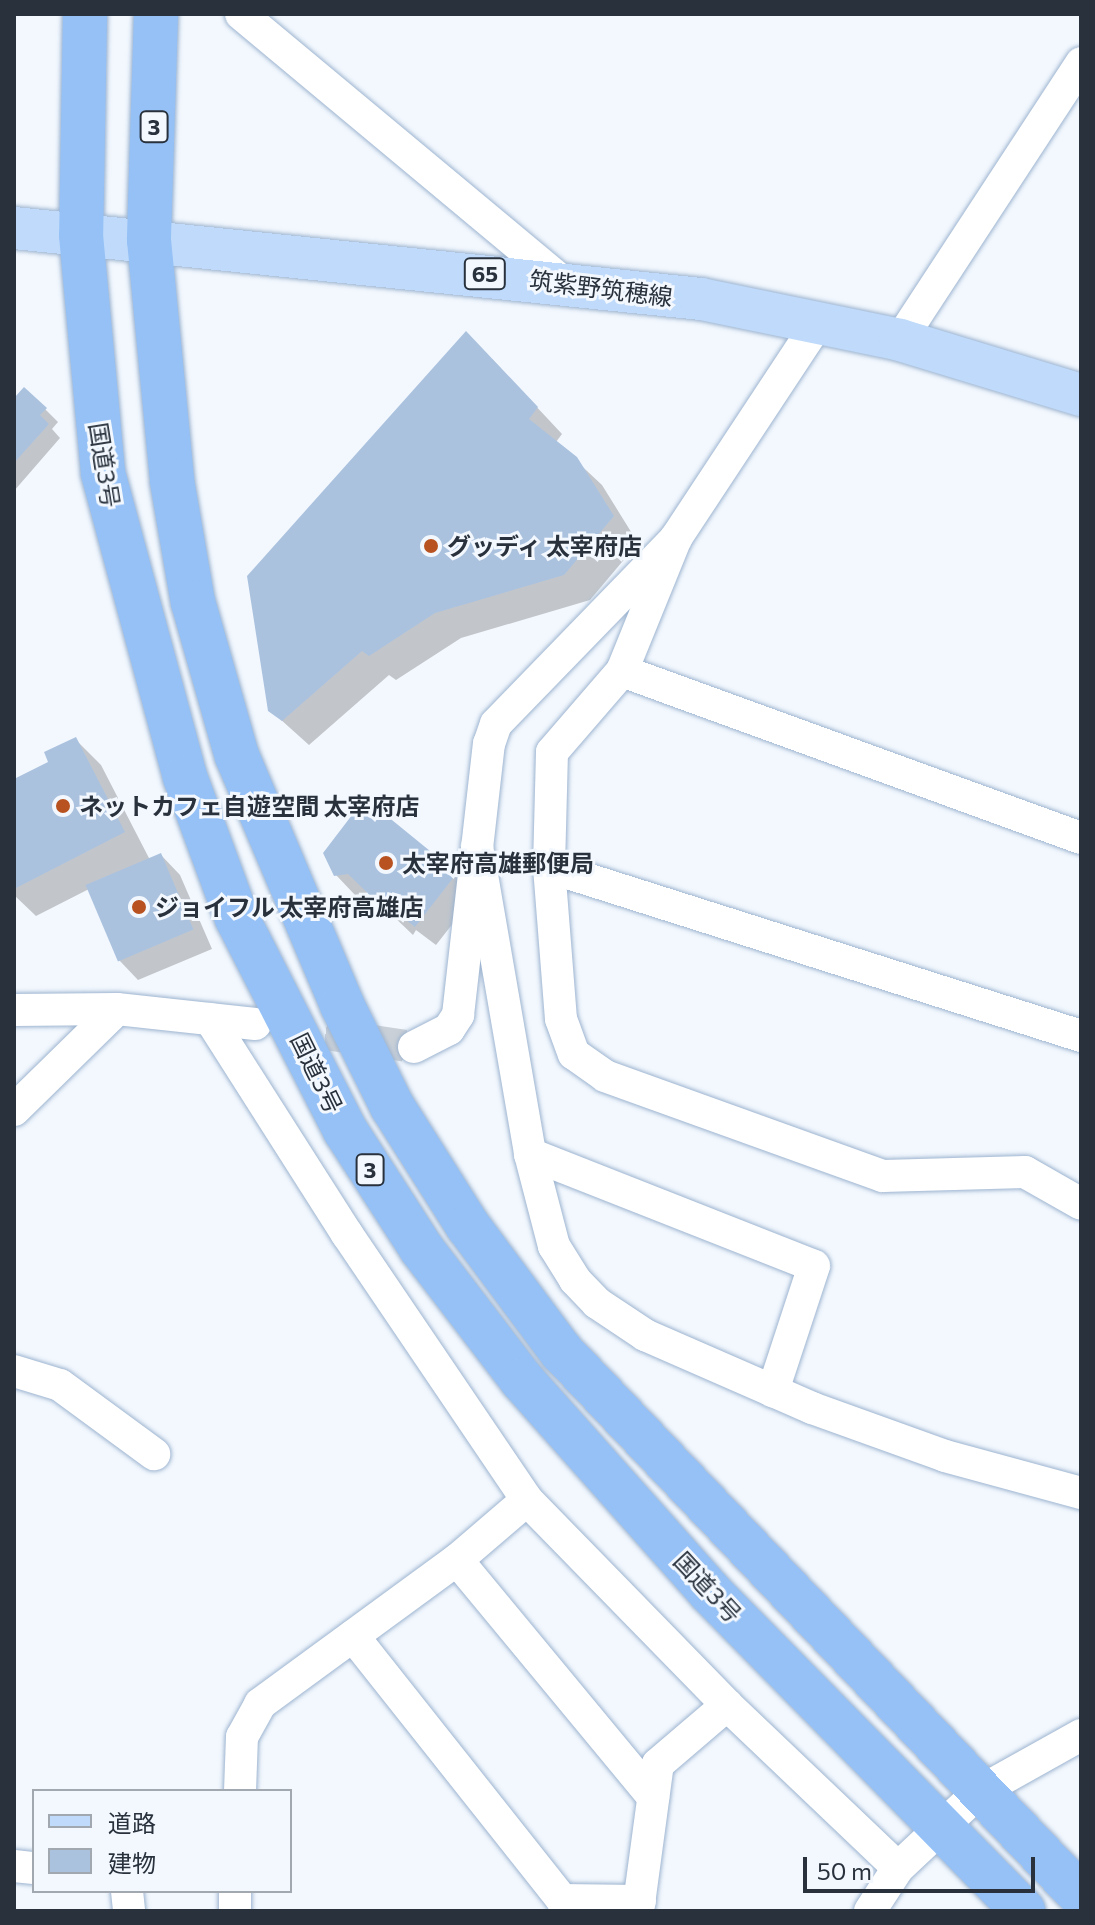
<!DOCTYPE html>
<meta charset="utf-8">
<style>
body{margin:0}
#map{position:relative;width:1095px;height:1925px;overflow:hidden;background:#f3f8fe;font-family:Commissioner,"Noto Sans JP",sans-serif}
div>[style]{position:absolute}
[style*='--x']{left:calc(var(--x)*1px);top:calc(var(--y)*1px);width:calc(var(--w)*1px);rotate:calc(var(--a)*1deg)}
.shadow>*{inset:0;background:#0003}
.building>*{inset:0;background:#abc2df;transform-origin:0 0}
.minor-tunnel>*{height:32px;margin-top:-16px;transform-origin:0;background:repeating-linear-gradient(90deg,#cad0d7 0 32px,transparent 0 48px)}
.roads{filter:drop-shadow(0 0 2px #9db4d0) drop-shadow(0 0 2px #9db4d0)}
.minor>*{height:32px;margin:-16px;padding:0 16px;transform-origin:16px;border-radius:16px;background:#fff}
.major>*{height:42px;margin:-21px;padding:0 21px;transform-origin:21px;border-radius:21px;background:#bfdafa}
.highway>*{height:44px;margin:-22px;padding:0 22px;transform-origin:22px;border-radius:22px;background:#95c1f6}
.dots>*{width:22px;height:22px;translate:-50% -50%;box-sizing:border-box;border:4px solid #f3f8fe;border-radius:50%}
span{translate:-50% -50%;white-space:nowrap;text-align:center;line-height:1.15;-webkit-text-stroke:6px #f3f8fe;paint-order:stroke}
.shield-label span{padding:2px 6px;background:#f3f8fe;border:2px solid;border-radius:6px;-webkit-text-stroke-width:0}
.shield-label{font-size:22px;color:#28313c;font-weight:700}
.street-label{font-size:24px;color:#28313c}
.poi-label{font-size:24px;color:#28313c;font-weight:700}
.left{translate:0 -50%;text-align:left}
.frame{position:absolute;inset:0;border:16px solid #28313c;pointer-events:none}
.legend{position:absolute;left:32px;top:1789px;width:260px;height:104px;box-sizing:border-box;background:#f3f8fe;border:2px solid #a2a8b0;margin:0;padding:10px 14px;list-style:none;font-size:24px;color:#28313c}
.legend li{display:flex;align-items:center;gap:16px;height:40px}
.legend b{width:40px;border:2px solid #a2a8b0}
.scale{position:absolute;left:803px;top:1857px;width:232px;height:36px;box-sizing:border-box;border:4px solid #28313c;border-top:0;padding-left:10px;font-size:24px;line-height:28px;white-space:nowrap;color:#28313c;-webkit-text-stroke:6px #f3f8fe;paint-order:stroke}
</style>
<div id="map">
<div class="shadow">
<div style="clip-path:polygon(492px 359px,562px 434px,556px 442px,602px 485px,638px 543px,590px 600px,461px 638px,396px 680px,389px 675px,309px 745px,270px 710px)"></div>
<div style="clip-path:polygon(14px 401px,45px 409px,58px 422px,52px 429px,60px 438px,14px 491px)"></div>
<div style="clip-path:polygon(75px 739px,101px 765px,150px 860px,161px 855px,180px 875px,212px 949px,138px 980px,119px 960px,89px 889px,36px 916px,14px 895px,14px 781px,51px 763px)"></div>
<div style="clip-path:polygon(365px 801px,476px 894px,436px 945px,416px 930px,413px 935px,369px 893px,355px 895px,336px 875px)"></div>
</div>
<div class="building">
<div style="clip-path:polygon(466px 331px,538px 407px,529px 419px,577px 457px,614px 516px,564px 575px,435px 613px,369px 656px,362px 651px,282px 721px,268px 711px,247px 576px)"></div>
<div style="clip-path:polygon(24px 387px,47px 408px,40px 415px,49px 424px,14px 463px,14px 398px)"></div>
<div style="clip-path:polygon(76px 737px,125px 832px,14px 889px,14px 779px,48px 762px,44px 752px)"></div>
<div style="clip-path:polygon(365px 798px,457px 873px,415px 927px,396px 912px,392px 917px,348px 874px,334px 876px,323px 853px)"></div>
<div style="left:161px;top:853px;width:83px;height:82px;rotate:67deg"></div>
</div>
<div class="minor-tunnel">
<div style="--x:278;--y:1027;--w:137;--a:8.4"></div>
</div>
<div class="roads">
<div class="minor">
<div style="--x:241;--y:14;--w:420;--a:39.8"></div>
<div style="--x:900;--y:340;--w:331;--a:-56.8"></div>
<div style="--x:676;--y:538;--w:144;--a:112.1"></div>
<div style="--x:622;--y:671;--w:107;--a:130.8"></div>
<div style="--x:552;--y:752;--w:115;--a:91.5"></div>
<div style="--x:549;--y:867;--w:152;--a:85.5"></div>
<div style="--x:561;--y:1019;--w:37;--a:70"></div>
<div style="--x:574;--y:1054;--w:38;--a:35"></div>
<div style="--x:605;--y:1076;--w:295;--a:19.8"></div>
<div style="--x:883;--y:1176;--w:142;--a:-1.6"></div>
<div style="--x:1025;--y:1172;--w:64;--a:29.7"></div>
<div style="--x:622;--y:671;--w:488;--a:20"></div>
<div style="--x:477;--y:846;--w:313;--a:80.2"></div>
<div style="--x:530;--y:1154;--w:95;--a:75.4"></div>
<div style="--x:554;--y:1246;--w:40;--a:58"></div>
<div style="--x:575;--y:1280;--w:32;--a:46"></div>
<div style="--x:597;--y:1303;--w:58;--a:33.7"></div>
<div style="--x:645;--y:1335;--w:182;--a:23.6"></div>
<div style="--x:812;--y:1408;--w:141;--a:19.8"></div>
<div style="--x:945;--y:1456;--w:141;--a:15.2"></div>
<div style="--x:549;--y:867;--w:558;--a:17.62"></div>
<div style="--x:14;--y:1010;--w:103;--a:-0.6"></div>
<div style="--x:117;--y:1009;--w:139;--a:6.2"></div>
<div style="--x:210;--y:1019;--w:255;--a:57.5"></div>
<div style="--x:347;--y:1234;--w:321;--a:55.9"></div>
<div style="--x:527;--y:1500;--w:286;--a:45.7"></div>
<div style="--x:727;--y:1705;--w:236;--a:43.6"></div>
<div style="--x:414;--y:1047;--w:39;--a:-27"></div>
<div style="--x:449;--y:1029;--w:17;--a:-57"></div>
<div style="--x:458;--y:1015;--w:273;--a:-83.5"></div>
<div style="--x:489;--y:744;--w:21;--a:-71"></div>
<div style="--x:496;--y:724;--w:259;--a:-45.9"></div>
<div style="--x:676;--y:538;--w:260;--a:-56.6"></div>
<div style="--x:14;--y:1110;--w:144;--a:-44.4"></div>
<div style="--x:530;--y:1154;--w:305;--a:21.5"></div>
<div style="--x:814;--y:1266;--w:132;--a:108.2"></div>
<div style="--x:14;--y:1371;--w:48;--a:16.9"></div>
<div style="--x:60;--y:1385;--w:117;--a:36.3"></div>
<div style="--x:457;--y:1560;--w:308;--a:50.4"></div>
<div style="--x:353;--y:1636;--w:337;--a:51.6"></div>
<div style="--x:562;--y:1900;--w:78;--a:0.7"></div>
<div style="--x:240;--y:1791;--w:54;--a:-87.9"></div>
<div style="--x:242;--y:1737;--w:38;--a:-61"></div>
<div style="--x:260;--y:1704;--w:244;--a:-36.2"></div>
<div style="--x:457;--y:1560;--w:92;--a:-40.6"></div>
<div style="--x:14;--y:1866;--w:20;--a:6"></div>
<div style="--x:127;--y:1891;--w:20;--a:84"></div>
<div style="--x:235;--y:1911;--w:20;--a:-90"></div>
<div style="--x:638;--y:1911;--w:148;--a:-82.3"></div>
<div style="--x:658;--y:1764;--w:91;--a:-40.5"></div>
<div style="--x:870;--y:1911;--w:51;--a:-56.9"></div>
<div style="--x:898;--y:1868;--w:111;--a:-43.2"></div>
<div style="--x:979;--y:1792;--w:117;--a:-29.2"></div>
</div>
<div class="major">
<div style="--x:14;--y:228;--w:691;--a:5.9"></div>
<div style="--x:701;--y:299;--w:203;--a:11.6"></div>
<div style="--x:900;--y:340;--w:189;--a:16.9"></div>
</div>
<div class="highway">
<div style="--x:85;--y:14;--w:221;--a:91"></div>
<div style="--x:81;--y:235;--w:239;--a:84.7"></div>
<div style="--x:103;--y:473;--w:315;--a:74.9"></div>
<div style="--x:185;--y:777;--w:150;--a:69.8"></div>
<div style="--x:237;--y:918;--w:238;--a:63"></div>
<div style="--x:345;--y:1130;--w:140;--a:57.2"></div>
<div style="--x:421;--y:1248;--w:166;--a:52.6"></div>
<div style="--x:522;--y:1380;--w:283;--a:48.4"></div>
<div style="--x:710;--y:1592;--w:447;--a:45.5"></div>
<div style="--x:156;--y:14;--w:226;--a:91.8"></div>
<div style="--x:149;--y:240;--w:242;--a:84.5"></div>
<div style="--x:172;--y:481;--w:123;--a:80.2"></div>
<div style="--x:193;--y:602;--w:160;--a:74.1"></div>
<div style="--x:237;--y:756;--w:270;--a:67.1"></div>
<div style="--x:342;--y:1005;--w:113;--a:63.7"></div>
<div style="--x:392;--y:1106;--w:142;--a:57.7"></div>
<div style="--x:468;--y:1226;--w:156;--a:53.4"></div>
<div style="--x:561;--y:1351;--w:753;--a:46.34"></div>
</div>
</div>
<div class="dots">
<div style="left:431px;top:546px;background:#b85321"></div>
<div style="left:63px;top:806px;background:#b85321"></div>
<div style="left:386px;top:863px;background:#b85321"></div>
<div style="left:139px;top:907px;background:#b85321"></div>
</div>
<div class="shield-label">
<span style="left:154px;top:127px">3</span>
<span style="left:485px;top:274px">65</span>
<span style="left:370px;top:1170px">3</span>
</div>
<div class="street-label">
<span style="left:601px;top:288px;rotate:7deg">筑紫野筑穂線</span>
<span style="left:105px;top:465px;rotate:81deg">国道3号</span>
<span style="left:317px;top:1073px;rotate:64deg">国道3号</span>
<span style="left:708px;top:1587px;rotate:47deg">国道3号</span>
</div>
<div class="poi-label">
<span class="left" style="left:447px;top:546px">グッディ 太宰府店</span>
<span class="left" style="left:79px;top:806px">ネットカフェ自遊空間 太宰府店</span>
<span class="left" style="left:402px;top:863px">太宰府高雄郵便局</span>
<span class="left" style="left:155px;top:907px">ジョイフル 太宰府高雄店</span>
</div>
<div class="frame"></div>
<ul class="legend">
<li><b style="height:10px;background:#bfdafa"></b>道路</li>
<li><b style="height:22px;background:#abc2df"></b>建物</li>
</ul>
<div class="scale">50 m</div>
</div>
